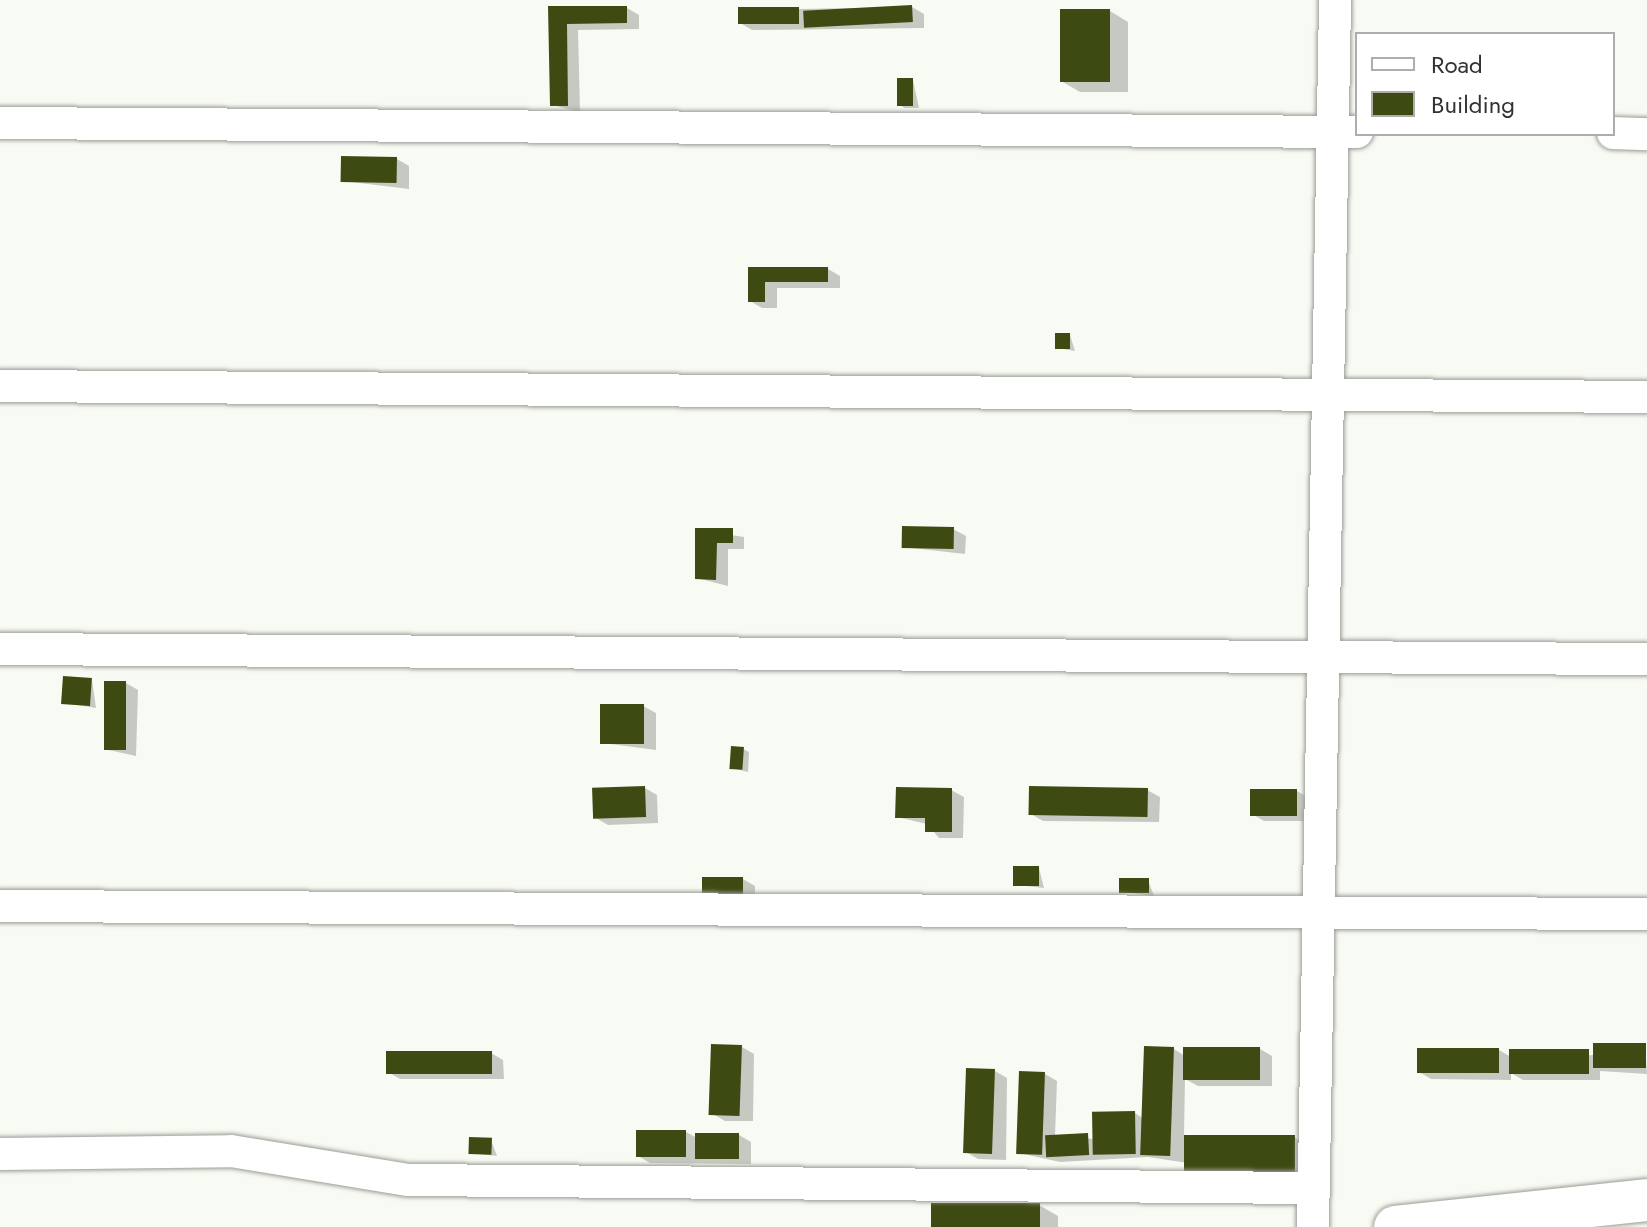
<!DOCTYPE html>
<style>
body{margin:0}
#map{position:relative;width:1647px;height:1227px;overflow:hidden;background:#f8fbf3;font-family:Jost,sans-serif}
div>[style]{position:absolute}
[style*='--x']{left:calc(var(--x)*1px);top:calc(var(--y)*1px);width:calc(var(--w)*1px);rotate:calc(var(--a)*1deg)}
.shadow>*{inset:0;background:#0003}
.building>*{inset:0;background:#3d4b13;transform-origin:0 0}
.roads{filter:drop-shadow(0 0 2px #9b9d96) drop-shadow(0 0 2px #9b9d96)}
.minor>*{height:32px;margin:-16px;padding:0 16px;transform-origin:16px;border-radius:16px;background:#fff}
.major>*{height:42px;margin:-21px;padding:0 21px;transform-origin:21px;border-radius:21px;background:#fff}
span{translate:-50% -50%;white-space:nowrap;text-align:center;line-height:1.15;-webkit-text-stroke:8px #fff;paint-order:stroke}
.legend{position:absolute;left:1355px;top:32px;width:260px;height:104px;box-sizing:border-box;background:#fff;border:2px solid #adadac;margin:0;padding:10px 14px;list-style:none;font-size:24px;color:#323330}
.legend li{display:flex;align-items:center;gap:16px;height:40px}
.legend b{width:40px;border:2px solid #adadac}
</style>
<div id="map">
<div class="shadow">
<div style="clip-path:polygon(912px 7px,924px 14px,924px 28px,752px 30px,740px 23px,799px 9px)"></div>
<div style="clip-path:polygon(550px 8px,627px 8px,639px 15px,639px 29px,578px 30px,580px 112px,552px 105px)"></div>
<div style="clip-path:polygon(1110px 11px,1128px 22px,1128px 92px,1080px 92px,1061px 81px)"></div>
<div style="clip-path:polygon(913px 80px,919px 108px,905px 108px,899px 105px)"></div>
<div style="clip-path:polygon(397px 159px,409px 166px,409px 189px,343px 181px)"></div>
<div style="clip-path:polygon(750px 269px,828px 269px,840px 276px,840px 288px,777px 288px,777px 308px,762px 308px,750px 301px)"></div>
<div style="clip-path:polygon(1070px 335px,1075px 351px,1057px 348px)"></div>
<div style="clip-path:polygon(953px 529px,966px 536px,965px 554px,903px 547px)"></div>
<div style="clip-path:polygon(697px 530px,744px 537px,744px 549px,728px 549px,728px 586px,697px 578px)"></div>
<div style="clip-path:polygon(92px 680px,96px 708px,64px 703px)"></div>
<div style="clip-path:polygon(126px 683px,138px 690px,136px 756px,104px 749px)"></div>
<div style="clip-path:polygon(643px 706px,656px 713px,656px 750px,603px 743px)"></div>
<div style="clip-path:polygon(743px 749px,749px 752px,748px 772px,732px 768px)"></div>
<div style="clip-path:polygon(645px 788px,657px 795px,658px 823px,608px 825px,596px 818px)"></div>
<div style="clip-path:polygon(951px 790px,964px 797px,963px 838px,939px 838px,927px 824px,897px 817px)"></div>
<div style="clip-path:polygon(1147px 790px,1160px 797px,1159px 822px,1043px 821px,1031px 814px)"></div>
<div style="clip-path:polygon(1297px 791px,1309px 798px,1309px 821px,1264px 821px,1252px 814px)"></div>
<div style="clip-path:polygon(1039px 868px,1044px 888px,1015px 885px)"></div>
<div style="clip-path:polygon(743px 879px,755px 886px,755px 905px,716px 905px)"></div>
<div style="clip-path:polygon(1148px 880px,1154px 896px,1121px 892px)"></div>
<div style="clip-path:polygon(1645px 1045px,1647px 1074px,1600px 1071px,1600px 1080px,1523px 1080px,1511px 1073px,1511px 1080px,1431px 1079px,1419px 1072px,1499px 1050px,1511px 1057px,1595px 1055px)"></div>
<div style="clip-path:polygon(742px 1047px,754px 1054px,753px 1121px,725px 1121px,713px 1114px)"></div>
<div style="clip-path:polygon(1174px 1049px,1185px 1056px,1260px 1049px,1272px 1056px,1272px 1086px,1198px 1086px,1185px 1079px,1184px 1137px,1294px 1137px,1313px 1148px,1313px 1182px,1148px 1157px,1060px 1162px,1019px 1153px,1045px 1074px,1057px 1081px,1055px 1136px,1094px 1139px,1135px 1113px,1144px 1119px)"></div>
<div style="clip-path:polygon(491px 1053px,503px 1060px,504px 1079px,400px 1079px,388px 1072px)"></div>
<div style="clip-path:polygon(995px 1071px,1007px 1078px,1006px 1160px,978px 1159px,966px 1152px)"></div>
<div style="clip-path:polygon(686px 1132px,697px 1138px,739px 1135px,751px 1142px,751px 1164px,650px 1163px,638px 1156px)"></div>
<div style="clip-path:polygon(491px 1140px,497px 1156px,470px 1153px)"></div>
<div style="clip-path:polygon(1039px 1205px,1058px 1216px,1058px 1227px,933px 1227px)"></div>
</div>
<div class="building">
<div style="left:912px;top:5px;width:17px;height:109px;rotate:87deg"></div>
<div style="clip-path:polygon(548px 6px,627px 6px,627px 23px,567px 24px,568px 106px,550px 106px)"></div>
<div style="left:799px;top:7px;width:17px;height:61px;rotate:90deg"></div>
<div style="left:1060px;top:9px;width:50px;height:73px"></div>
<div style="left:897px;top:78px;width:16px;height:28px"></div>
<div style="left:341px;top:156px;width:56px;height:26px;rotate:1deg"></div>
<div style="clip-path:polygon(748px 267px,828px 267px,828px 282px,765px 282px,765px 302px,748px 302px)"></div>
<div style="left:1055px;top:333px;width:15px;height:16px"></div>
<div style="left:902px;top:526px;width:52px;height:22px;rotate:1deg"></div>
<div style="clip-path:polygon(695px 528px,733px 528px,733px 543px,717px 543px,716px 580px,695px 579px)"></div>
<div style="left:63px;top:676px;width:29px;height:28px;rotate:4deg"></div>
<div style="left:104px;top:681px;width:22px;height:69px"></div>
<div style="left:644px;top:704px;width:40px;height:44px;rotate:90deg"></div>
<div style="left:731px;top:746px;width:13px;height:23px;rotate:4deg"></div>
<div style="left:645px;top:786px;width:31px;height:53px;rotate:88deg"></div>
<div style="left:1029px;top:786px;width:119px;height:29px;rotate:1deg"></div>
<div style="clip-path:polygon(896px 787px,952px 788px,952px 832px,925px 832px,925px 818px,895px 818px)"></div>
<div style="left:1250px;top:789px;width:47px;height:27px"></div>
<div style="left:1013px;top:866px;width:26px;height:20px"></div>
<div style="left:702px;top:877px;width:41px;height:22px"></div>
<div style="left:1119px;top:878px;width:30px;height:15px"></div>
<div style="left:1646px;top:1043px;width:25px;height:53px;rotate:90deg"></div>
<div style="left:711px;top:1044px;width:31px;height:71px;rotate:2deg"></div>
<div style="left:1144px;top:1046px;width:30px;height:109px;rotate:2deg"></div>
<div style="left:1183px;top:1047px;width:77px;height:33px"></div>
<div style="left:1417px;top:1048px;width:82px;height:25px"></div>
<div style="left:1509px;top:1049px;width:80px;height:25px"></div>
<div style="left:386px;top:1051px;width:106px;height:23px"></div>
<div style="left:966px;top:1068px;width:29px;height:85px;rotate:2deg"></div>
<div style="left:1019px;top:1071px;width:26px;height:83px;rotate:2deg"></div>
<div style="left:1135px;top:1111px;width:43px;height:43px;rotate:89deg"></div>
<div style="left:636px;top:1130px;width:50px;height:27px"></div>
<div style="left:695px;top:1133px;width:44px;height:26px"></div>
<div style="left:1088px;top:1133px;width:22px;height:43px;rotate:87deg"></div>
<div style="left:1184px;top:1135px;width:111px;height:38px"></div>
<div style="left:469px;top:1137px;width:23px;height:17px;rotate:2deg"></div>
<div style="left:1040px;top:1203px;width:24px;height:109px;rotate:90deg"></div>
</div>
<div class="roads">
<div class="minor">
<div style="--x:0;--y:123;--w:1357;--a:0.38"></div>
<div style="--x:1613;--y:133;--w:34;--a:2"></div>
<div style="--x:0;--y:386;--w:1647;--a:0.38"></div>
<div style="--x:0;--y:649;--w:1647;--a:0.35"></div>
<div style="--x:0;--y:906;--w:1647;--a:0.28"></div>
<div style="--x:0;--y:1154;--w:231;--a:-0.7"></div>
<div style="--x:231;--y:1151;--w:180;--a:9.3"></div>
<div style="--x:409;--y:1180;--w:905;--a:0.51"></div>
<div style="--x:1313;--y:1227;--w:1227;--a:-88.97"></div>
</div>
<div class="major">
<div style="--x:1395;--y:1227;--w:253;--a:-6.1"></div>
</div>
</div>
<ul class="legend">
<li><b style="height:10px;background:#fff"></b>Road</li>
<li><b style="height:22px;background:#3d4b13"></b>Building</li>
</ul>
</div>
